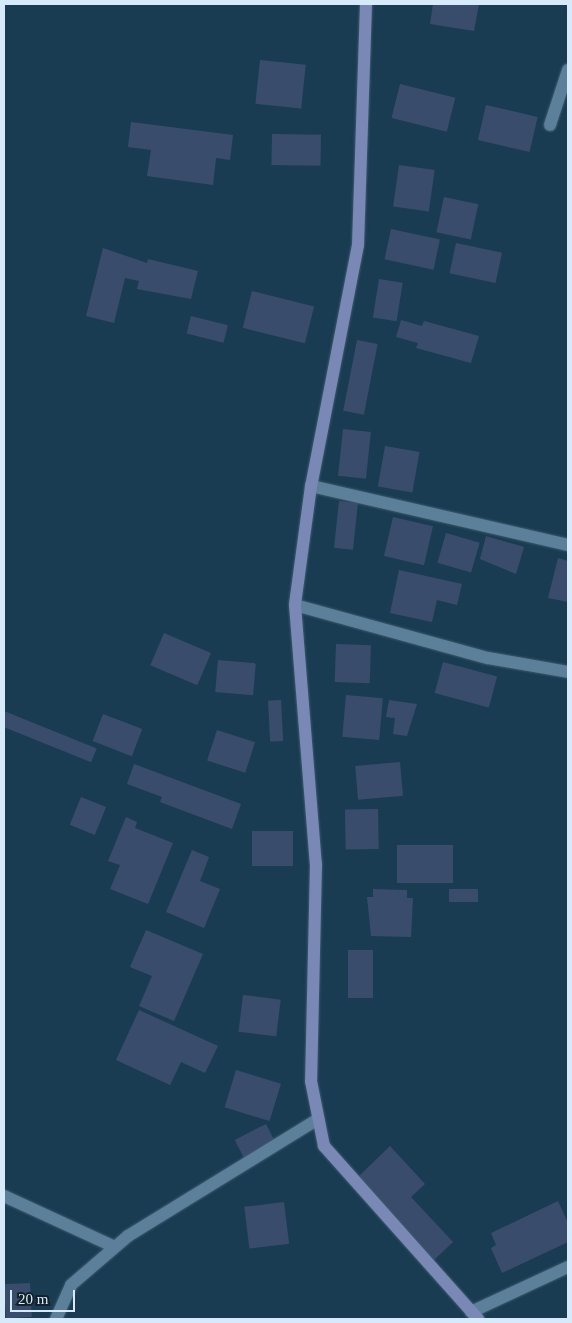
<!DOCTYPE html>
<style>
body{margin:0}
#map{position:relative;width:572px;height:1323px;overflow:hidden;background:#1a3c53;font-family:"Times New Roman",serif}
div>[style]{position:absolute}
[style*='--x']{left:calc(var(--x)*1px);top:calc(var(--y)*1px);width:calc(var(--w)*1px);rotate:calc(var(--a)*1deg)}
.building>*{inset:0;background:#3a4c6b;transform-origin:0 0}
.roads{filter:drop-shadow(0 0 1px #3c5a6e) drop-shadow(0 0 1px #3c5a6e)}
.street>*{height:12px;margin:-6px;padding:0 6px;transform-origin:6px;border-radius:6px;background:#5c7f9a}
.secondary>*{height:12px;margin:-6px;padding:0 6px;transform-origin:6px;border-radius:6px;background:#7a88b6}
span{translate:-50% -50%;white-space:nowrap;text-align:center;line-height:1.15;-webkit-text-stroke:4px #13212c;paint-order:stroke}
.frame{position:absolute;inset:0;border:5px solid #d7eaf9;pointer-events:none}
.scale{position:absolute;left:10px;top:1290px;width:65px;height:22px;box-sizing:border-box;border:2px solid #d7eaf9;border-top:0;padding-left:6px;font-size:15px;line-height:18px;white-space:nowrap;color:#d7eaf9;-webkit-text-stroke:4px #13212c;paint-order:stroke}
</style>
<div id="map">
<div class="building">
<div style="clip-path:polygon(433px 4px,479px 4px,474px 31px,430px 24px)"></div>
<div style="left:260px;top:60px;width:46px;height:44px;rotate:6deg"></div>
<div style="left:400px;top:84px;width:57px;height:35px;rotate:14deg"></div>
<div style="left:486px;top:105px;width:53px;height:36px;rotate:13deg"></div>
<div style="clip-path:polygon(131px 122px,233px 135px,230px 160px,216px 158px,213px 185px,147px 176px,151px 150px,128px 147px)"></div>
<div style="left:272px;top:134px;width:49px;height:31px;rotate:1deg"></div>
<div style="left:399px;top:165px;width:36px;height:42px;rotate:8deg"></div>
<div style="left:444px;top:197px;width:35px;height:36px;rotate:12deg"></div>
<div style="left:391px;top:229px;width:50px;height:31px;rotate:12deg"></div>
<div style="left:456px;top:243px;width:47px;height:31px;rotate:12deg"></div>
<div style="clip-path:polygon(103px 248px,147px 263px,148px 259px,198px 271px,191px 299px,137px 289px,139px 281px,125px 278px,114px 323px,86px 316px)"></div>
<div style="left:379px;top:279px;width:24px;height:39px;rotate:9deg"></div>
<div style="left:252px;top:291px;width:64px;height:38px;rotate:14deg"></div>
<div style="left:191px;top:316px;width:38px;height:18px;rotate:14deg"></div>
<div style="clip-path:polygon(401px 320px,422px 326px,424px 321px,479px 336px,471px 363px,416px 348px,418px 343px,396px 337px)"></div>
<div style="left:357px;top:340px;width:21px;height:72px;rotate:11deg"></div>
<div style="left:343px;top:429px;width:28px;height:47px;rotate:6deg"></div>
<div style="left:385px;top:446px;width:35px;height:41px;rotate:10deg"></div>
<div style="left:339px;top:501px;width:19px;height:47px;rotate:6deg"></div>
<div style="left:393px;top:517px;width:41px;height:40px;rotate:13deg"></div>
<div style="left:446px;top:533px;width:35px;height:31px;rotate:16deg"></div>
<div style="clip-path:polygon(486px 536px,524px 547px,516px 574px,480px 559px)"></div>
<div style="clip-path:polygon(558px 558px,568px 561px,568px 602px,548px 598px)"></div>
<div style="clip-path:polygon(399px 570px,462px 584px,457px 605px,437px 600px,432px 622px,390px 613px)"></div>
<div style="left:164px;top:633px;width:51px;height:35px;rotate:23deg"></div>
<div style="left:336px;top:644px;width:35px;height:38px;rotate:2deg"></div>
<div style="left:218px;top:660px;width:38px;height:32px;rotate:5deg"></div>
<div style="left:443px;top:662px;width:56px;height:32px;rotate:15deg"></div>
<div style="left:346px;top:695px;width:37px;height:42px;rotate:5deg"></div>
<div style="left:281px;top:700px;width:41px;height:13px;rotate:87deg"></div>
<div style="clip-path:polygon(389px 700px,417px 704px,407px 736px,393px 734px,395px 718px,386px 717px)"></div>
<div style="left:4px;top:711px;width:100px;height:15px;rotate:22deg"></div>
<div style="left:103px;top:714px;width:42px;height:29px;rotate:21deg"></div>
<div style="left:217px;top:730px;width:40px;height:32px;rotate:18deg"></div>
<div style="left:400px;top:762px;width:34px;height:45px;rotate:85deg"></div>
<div style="clip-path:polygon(134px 764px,241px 804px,232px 829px,160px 802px,162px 797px,127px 784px)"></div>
<div style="left:81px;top:797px;width:27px;height:30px;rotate:22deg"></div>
<div style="left:378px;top:809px;width:40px;height:33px;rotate:89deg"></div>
<div style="clip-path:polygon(126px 817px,137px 822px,135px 828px,173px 843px,148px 904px,110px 889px,120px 865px,108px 861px)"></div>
<div style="left:252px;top:831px;width:41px;height:35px"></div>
<div style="left:397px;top:845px;width:56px;height:38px"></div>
<div style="clip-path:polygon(192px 850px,209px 857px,200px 881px,220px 889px,204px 928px,166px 912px)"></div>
<div style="clip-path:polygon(373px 889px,407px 890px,407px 898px,413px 898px,411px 937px,371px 936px,367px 897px,373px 897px)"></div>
<div style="left:449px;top:889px;width:29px;height:13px"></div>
<div style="clip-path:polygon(146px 930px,203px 954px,174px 1021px,139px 1006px,152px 976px,130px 967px)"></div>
<div style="left:348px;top:950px;width:25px;height:48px"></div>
<div style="left:243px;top:995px;width:38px;height:37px;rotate:7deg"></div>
<div style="clip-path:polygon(139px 1010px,218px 1046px,205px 1073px,181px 1062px,170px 1085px,116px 1060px)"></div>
<div style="left:236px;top:1070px;width:47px;height:39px;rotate:17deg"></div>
<div style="left:266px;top:1124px;width:20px;height:35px;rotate:63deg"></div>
<div style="clip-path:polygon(390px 1146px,425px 1184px,411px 1197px,453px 1242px,433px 1261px,356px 1179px)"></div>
<div style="clip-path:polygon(558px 1201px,568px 1223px,568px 1242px,502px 1273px,491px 1248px,496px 1245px,491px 1233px)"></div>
<div style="left:284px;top:1202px;width:42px;height:40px;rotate:83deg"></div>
<div style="left:30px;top:1283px;width:34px;height:26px;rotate:87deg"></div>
</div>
<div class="roads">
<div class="street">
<div style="--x:550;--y:125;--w:58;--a:-71.9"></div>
<div style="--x:311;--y:486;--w:264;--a:12.9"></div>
<div style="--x:295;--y:605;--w:200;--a:15.4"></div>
<div style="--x:488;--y:658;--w:81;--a:9.9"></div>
<div style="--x:4;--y:1196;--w:122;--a:24.7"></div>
<div style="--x:471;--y:1312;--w:107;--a:-24.9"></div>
<div style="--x:56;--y:1319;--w:37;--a:-66"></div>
<div style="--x:71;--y:1285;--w:75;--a:-40.7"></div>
<div style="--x:128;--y:1236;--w:223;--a:-31.6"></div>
</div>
<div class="secondary">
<div style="--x:366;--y:4;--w:241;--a:91.9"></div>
<div style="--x:358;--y:245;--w:246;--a:101"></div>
<div style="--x:311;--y:486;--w:120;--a:97.7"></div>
<div style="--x:295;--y:605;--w:260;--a:85.4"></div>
<div style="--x:316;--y:864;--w:217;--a:91.3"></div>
<div style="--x:311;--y:1081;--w:66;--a:78.7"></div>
<div style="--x:324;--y:1146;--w:232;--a:48.3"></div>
</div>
</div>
<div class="frame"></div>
<div class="scale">20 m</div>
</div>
